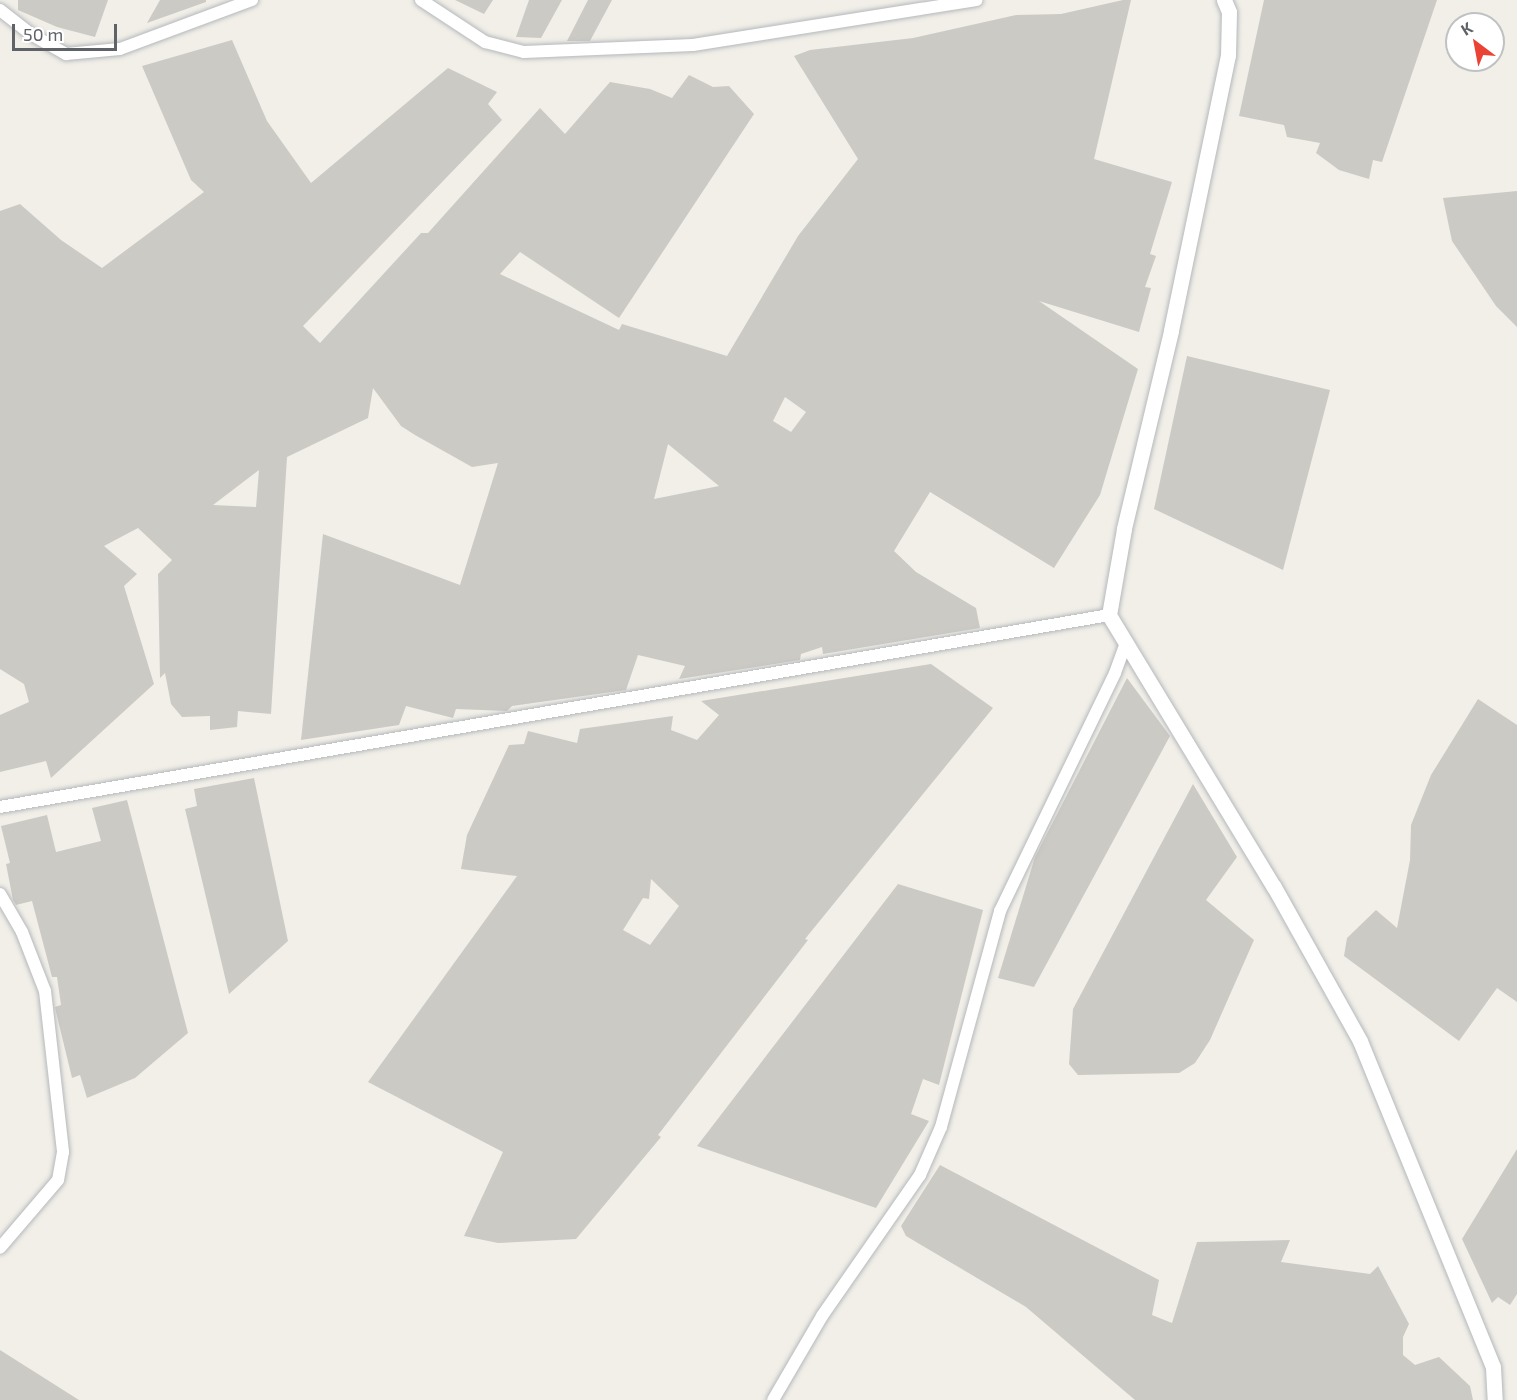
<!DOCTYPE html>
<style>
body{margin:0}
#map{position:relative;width:1517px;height:1400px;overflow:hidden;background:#f1efe8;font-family:"Exo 2",sans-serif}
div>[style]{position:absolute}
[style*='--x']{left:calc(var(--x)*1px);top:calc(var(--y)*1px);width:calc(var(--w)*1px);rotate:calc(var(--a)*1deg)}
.building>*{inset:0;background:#cccac5}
.roads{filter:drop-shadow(0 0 2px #b5b8bc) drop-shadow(0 0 2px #b5b8bc)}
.minor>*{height:12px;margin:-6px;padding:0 6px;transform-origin:6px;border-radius:6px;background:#fff}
.tertiary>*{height:15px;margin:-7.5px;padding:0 7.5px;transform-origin:7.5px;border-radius:7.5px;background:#fff}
span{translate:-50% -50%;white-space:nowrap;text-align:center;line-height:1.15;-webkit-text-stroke:5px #fff;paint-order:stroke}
.north{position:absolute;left:1445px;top:12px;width:60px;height:60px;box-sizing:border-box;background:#fff;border:2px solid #bfc1c3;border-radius:50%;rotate:328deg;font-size:16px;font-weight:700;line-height:24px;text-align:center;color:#5f6368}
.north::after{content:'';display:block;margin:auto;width:21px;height:27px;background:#ea4335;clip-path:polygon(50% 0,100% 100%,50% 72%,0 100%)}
.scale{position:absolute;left:12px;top:24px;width:105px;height:27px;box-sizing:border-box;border:3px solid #5f6368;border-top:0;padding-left:8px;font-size:18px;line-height:21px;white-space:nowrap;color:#5f6368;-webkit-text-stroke:4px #fff;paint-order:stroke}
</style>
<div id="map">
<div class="building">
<div style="clip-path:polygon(18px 0,108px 0,95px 37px,57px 27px,18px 10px)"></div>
<div style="clip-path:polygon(160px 0,206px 0,206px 2px,147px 23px)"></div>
<div style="clip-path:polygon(455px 0,493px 0,484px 14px)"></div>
<div style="clip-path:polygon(529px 0,562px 0,541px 38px,516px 37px)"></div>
<div style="clip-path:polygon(588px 0,612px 0,590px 41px,567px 41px)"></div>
<div style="clip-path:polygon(evenodd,1123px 0,1131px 0,1094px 159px,1172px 182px,1150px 254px,1156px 256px,1145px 287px,1151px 288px,1139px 332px,1039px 301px,1138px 369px,1100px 495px,1054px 568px,930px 492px,894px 551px,916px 572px,976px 608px,980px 628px,823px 654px,822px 647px,801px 654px,800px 660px,679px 679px,685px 666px,638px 655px,626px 690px,512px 706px,507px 711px,456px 709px,453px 718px,406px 706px,399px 725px,301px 740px,323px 534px,460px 585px,498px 463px,472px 467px,415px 435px,401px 426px,373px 388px,368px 418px,287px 457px,271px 714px,238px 711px,237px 727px,210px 730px,210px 716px,182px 717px,171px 704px,165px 673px,160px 678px,158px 574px,172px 560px,138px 528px,104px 546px,137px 574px,124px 586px,154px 684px,51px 778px,46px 761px,0 772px,0 715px,29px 702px,24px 684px,0 669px,0 211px,20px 204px,61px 240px,102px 268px,204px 192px,191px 180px,142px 66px,232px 40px,267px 121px,311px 183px,448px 68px,497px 92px,488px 104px,502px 120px,303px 326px,320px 343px,421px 233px,428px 233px,540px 108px,565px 134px,610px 82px,650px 89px,672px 98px,689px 75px,713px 87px,729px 86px,754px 114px,619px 318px,520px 252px,500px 274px,619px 330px,622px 324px,727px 356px,798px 236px,858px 159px,794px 56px,810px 50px,913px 38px,1016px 15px,1061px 14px,1123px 0,785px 397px,806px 412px,791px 432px,773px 421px,785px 397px,1123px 0,668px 444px,719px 486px,654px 499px,668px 444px,1123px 0,259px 470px,256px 507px,213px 505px,259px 470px)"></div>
<div style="clip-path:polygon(1264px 0,1437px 0,1382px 162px,1373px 160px,1369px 179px,1339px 170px,1316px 153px,1320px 143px,1287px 137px,1284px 125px,1239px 116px)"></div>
<div style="clip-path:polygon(1517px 191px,1517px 327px,1496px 306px,1452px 241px,1443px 198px)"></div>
<div style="clip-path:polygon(1187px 356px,1330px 390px,1283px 570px,1154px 509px)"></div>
<div style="clip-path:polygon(evenodd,931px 664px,993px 708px,805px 939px,808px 940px,658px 1135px,661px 1137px,576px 1239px,498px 1243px,464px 1236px,503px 1152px,368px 1082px,517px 876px,461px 869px,467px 835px,509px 745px,524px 744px,528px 731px,577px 743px,580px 729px,673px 716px,671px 730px,697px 740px,719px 715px,701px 701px,931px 664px,651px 879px,679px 906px,650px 945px,623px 930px,643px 898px,649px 899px,651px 879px)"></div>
<div style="clip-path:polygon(1127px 678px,1170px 736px,1034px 987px,998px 978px,1035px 857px)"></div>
<div style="clip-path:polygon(1478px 699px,1517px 725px,1517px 1002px,1497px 988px,1459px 1041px,1344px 956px,1347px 938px,1376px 910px,1397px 928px,1410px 860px,1411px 825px,1431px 775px)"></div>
<div style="clip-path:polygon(254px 778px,288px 941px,229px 994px,185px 809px,197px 806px,194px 789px)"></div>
<div style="clip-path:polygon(1193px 784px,1237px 857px,1206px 900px,1254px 940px,1210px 1040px,1195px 1063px,1179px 1073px,1078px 1075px,1069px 1064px,1073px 1009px)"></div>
<div style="clip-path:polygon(127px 800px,188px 1033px,135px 1078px,87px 1098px,80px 1075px,72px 1078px,56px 1012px,55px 1007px,61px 1005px,57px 977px,52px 977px,32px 901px,16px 905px,13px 900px,6px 864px,10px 863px,1px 826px,47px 815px,56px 852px,101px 841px,92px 808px)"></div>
<div style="clip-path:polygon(898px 884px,983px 910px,939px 1085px,923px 1079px,911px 1114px,929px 1121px,876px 1208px,697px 1146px)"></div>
<div style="clip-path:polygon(1517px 1149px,1517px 1294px,1510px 1305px,1498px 1297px,1492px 1303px,1462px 1239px)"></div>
<div style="clip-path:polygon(940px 1165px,1159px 1280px,1152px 1315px,1172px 1323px,1197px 1242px,1290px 1240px,1281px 1262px,1370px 1274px,1378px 1266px,1409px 1324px,1403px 1337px,1403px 1355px,1415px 1365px,1439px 1357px,1470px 1386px,1473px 1400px,1135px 1400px,1026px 1307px,906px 1236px,901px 1226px)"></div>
<div style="clip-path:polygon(0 1350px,79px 1400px,0 1400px)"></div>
</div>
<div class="roads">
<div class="minor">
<div style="--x:421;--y:0;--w:77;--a:33.3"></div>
<div style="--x:485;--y:42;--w:40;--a:14.4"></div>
<div style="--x:524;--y:52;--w:169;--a:-2.4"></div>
<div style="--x:693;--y:45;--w:287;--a:-9"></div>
<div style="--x:0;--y:10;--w:37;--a:38"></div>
<div style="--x:29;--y:33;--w:43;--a:29.6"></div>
<div style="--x:66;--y:54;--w:54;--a:-5.3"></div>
<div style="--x:120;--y:49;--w:141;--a:-20.4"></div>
<div style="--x:0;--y:807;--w:1125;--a:-9.82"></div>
<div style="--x:0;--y:894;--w:44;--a:59.9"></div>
<div style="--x:22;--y:932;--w:63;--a:68.7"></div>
<div style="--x:45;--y:991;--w:162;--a:83.6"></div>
<div style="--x:63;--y:1152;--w:28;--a:100"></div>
<div style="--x:58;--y:1180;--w:89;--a:130.5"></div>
<div style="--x:773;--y:1400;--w:97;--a:-59.7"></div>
<div style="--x:822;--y:1316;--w:172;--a:-55.2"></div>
<div style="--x:920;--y:1175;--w:52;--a:-66.4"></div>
<div style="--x:941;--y:1127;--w:224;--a:-74.7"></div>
<div style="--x:1000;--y:911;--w:264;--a:-64.2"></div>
<div style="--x:1115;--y:673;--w:33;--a:-70"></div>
</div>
<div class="tertiary">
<div style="--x:1224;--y:0;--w:13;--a:67"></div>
<div style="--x:1229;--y:12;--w:43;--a:91.3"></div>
<div style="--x:1228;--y:55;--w:282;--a:101.7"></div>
<div style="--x:1171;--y:331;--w:204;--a:103.4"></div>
<div style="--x:1124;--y:529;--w:87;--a:99.9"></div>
<div style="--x:1109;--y:615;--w:318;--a:58.8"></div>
<div style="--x:1274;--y:887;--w:176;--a:60.8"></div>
<div style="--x:1360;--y:1041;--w:352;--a:67.8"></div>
<div style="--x:1493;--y:1367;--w:33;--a:87"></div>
</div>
</div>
<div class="north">K</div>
<div class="scale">50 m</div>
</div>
